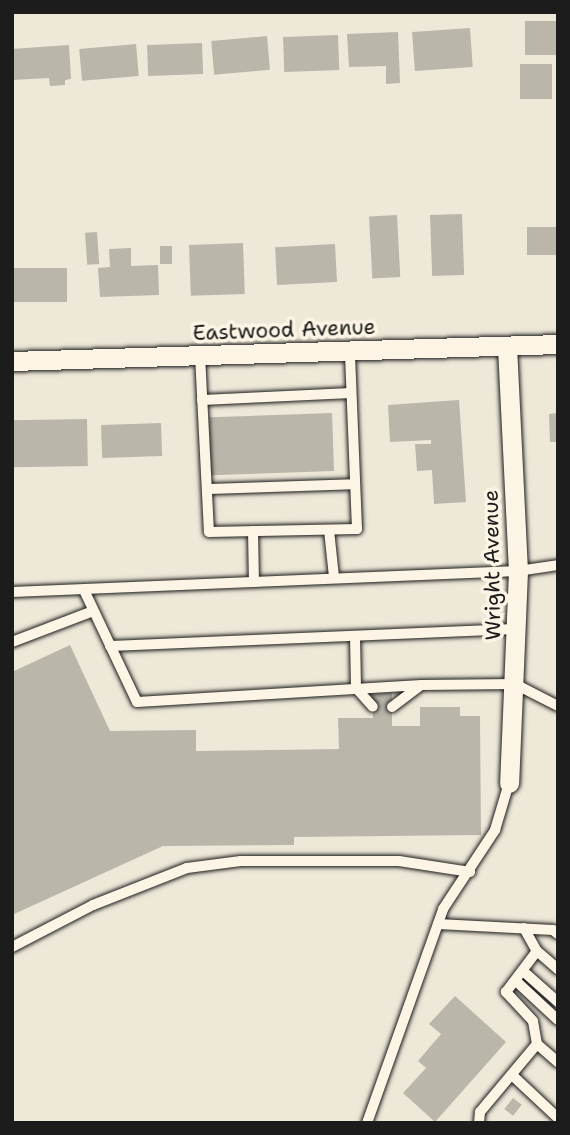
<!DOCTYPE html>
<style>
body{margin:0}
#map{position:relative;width:570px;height:1135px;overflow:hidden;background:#eee8d9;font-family:"Shantell Sans",sans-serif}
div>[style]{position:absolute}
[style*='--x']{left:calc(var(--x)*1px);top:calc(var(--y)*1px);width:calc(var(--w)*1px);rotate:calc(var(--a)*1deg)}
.building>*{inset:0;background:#bab6aa;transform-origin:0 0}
.roads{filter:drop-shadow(0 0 2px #1c1c1c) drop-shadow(0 0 2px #1c1c1c)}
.service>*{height:10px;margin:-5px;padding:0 5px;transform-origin:5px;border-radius:5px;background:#fcf5e5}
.minor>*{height:19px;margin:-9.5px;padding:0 9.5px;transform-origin:9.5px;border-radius:9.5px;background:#fcf5e5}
span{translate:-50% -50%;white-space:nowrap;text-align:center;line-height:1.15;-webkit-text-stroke:7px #fcf5e5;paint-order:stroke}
.street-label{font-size:21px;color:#1c1c1c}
.frame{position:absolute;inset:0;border:14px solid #1c1c1c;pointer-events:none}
</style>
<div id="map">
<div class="building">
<div style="left:558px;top:21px;width:34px;height:33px;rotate:90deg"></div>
<div style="left:470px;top:28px;width:39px;height:58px;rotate:86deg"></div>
<div style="clip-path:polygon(398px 32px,400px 83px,386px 84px,386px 66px,349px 67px,347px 34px)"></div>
<div style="left:338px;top:35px;width:35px;height:55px;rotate:88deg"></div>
<div style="left:267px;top:36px;width:34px;height:56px;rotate:85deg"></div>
<div style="left:202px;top:43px;width:31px;height:55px;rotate:88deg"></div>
<div style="left:136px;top:44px;width:32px;height:57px;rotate:85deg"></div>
<div style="clip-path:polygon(69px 45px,71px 79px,65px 80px,65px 85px,50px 86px,49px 78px,12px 80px,12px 49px)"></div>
<div style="left:520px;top:64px;width:32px;height:35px"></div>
<div style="left:462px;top:214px;width:61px;height:32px;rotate:88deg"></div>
<div style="left:397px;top:215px;width:62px;height:28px;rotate:87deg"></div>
<div style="left:558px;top:227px;width:28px;height:31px;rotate:90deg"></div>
<div style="left:97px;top:232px;width:32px;height:12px;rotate:86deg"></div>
<div style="left:243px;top:243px;width:51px;height:54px;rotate:88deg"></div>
<div style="left:335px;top:244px;width:38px;height:60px;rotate:87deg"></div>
<div style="left:172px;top:246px;width:18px;height:12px;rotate:90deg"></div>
<div style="clip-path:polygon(131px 248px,131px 266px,158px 265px,159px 295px,100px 297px,98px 268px,110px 267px,109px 249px)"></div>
<div style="left:12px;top:268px;width:55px;height:34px"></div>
<div style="clip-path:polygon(459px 400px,466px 502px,434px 504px,432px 470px,417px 471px,415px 444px,431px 444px,431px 440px,390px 442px,388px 405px)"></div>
<div style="left:332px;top:413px;width:58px;height:123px;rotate:88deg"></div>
<div style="clip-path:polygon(558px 413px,558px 442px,550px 442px,549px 414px)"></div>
<div style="left:87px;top:419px;width:47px;height:75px;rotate:89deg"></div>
<div style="left:161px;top:423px;width:33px;height:60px;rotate:88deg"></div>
<div style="clip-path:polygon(70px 645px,110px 731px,196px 730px,196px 751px,339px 749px,338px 718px,373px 718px,372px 694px,392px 693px,392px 726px,420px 726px,420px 707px,460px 707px,460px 716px,480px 716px,481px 835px,294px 837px,294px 845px,163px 846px,12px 915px,12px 672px)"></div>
<div style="clip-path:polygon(455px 996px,506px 1042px,435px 1122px,403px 1093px,426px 1068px,418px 1061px,441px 1034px,429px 1024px)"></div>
<div style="left:513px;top:1098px;width:11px;height:14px;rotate:38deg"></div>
</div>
<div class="roads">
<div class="service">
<div style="--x:200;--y:355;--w:177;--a:87.1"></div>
<div style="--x:209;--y:532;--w:148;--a:-1.2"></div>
<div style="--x:357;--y:529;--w:178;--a:-92.3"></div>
<div style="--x:202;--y:400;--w:149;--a:-2.7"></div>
<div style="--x:207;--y:489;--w:148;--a:-1.9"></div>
<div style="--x:329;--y:530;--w:47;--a:83.9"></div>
<div style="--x:253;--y:531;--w:51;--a:88.9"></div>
<div style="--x:84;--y:590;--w:124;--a:64.7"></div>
<div style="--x:137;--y:702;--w:285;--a:-3.4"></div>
<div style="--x:421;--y:685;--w:94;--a:-0.6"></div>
<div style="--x:515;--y:684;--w:48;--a:27.1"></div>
<div style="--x:12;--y:592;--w:506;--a:-2.38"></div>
<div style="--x:518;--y:571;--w:40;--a:-8.5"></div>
<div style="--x:355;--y:636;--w:52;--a:88.9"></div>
<div style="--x:356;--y:688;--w:25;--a:48"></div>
<div style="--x:12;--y:642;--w:87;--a:-20.9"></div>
<div style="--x:110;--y:646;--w:406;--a:-2.4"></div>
<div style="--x:392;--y:707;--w:36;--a:-37"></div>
<div style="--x:438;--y:924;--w:115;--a:3"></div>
<div style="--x:553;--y:930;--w:6;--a:39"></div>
<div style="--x:524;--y:928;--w:26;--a:61"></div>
<div style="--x:537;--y:951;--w:28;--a:41"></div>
<div style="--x:12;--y:947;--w:91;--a:-27.4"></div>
<div style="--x:93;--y:905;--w:101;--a:-21.5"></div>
<div style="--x:187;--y:868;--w:54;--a:-7.4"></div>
<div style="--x:241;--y:861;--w:158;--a:0"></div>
<div style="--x:399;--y:861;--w:72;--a:8.8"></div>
<div style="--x:523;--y:971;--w:47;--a:41.5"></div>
<div style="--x:516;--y:981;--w:57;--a:42.9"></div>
<div style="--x:537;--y:1044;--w:23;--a:-100"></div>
<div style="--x:533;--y:1021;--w:40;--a:-133"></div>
<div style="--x:506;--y:992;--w:51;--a:-52.9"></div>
<div style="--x:512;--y:1075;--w:63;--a:43.1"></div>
<div style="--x:367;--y:1123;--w:227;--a:-70.4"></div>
<div style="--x:443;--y:909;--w:95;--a:-56.6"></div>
<div style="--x:495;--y:830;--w:49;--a:-73.4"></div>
<div style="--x:479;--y:1123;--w:11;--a:-85"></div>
<div style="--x:480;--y:1112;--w:89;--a:-50"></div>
<div style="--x:537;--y:1044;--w:28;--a:41"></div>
</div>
<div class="minor">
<div style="--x:507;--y:346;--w:225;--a:87.2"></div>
<div style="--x:518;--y:571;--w:212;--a:92.4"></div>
<div style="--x:12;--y:361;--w:546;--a:-1.78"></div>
</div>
</div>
<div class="street-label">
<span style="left:284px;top:330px;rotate:-2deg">Eastwood Avenue</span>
<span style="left:492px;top:565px;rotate:-91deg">Wright Avenue</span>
</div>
<div class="frame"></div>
</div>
